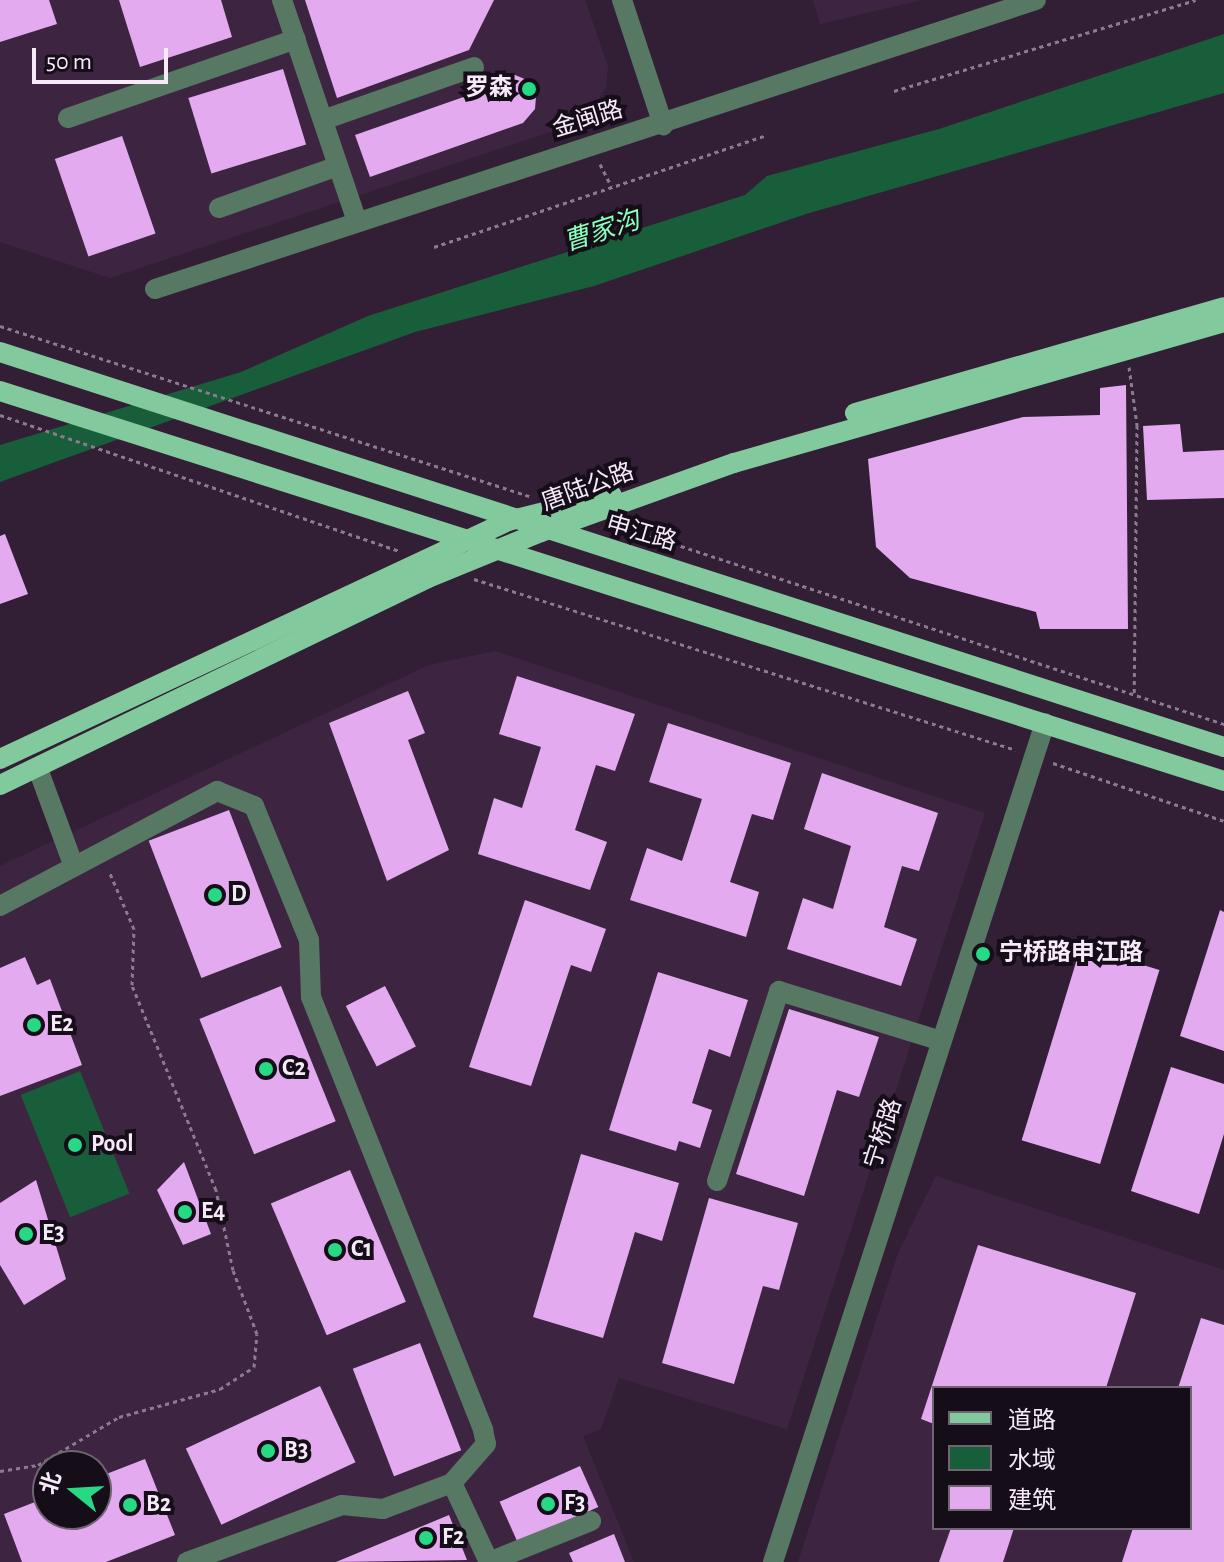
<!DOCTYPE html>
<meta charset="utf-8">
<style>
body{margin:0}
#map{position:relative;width:1224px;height:1562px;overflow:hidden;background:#321f36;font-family:"Alegreya Sans","Noto Sans SC",sans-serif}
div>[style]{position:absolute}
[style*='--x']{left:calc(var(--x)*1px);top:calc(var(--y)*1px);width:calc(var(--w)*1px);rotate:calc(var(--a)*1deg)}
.built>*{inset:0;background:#3d2542}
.water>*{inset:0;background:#195e3a;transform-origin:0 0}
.building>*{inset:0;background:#e3aaf0;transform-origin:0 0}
.path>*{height:3px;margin-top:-1.5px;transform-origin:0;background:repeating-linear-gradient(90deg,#8b7b8e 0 4px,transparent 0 8px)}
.minor>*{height:20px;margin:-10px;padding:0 10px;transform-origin:10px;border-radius:10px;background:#577863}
.major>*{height:20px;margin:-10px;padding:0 10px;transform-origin:10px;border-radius:10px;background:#82c99d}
.dots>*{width:22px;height:22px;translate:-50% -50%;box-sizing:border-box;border:4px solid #150d17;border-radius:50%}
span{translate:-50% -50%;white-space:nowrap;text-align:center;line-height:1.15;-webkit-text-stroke:8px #150d17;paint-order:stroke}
.poi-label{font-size:24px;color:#f6e9f8;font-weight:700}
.right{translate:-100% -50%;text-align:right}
.left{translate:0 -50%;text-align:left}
.street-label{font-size:24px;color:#f6e9f8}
.water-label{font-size:26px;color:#8bffbb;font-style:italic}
.legend{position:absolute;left:932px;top:1386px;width:260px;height:144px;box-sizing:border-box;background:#150d17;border:2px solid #6f6571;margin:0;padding:10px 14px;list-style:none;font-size:24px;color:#f6e9f8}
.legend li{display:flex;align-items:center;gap:16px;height:40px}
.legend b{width:40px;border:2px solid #6f6571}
.north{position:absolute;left:32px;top:1450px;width:80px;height:80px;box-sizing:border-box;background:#150d17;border:2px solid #6f6571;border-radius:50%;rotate:288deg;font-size:22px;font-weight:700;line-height:32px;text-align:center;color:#f6e9f8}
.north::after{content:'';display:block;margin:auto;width:28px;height:36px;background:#27d885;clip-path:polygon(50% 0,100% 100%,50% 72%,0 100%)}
.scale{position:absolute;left:32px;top:48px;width:136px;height:36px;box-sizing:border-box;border:4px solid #f6e9f8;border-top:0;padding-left:10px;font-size:24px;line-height:28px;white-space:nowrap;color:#f6e9f8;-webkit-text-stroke:6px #150d17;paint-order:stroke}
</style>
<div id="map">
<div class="built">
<div style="clip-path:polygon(0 0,585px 0,608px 66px,606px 87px,596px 104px,562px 128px,110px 278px,0 242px)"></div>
<div style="clip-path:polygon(813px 0,922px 0,820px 24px)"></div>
<div style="clip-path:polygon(evenodd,495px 651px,985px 813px,787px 1429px,619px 1378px,601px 1429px,583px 1436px,634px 1562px,0 1562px,0 866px,429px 665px,495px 651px,48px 1466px,96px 1466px,96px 1514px,48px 1514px,48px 1466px)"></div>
<div style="clip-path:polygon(evenodd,936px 1176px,1224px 1270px,1224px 1562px,798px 1562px,898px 1253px,936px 1176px,934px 1388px,1190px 1388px,1190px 1528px,934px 1528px,934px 1388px)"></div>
</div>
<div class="water">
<div style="clip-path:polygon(1224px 34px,1224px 93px,806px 214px,594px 286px,415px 332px,0 482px,0 445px,241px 372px,368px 316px,745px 195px,767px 176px,939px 129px)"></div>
<div style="left:80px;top:1071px;width:132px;height:64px;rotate:68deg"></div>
</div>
<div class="building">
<div style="clip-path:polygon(0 0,49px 0,57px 24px,0 42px)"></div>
<div style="clip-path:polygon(119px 0,221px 0,232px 37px,140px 67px)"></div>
<div style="clip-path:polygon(305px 0,494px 0,469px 50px,337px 98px)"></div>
<div style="left:283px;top:69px;width:79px;height:99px;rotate:73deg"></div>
<div style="clip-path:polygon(510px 73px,537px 84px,535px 109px,523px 123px,370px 177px,355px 135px,495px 86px)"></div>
<div style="left:122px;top:136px;width:103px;height:71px;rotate:71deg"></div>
<div style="clip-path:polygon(1126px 385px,1128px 629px,1040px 629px,1036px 612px,910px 578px,876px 547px,868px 459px,1023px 417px,1100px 415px,1100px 388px)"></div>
<div style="clip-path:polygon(1180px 424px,1183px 452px,1224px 450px,1224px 498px,1147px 500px,1143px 426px)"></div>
<div style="clip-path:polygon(5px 534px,28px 594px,0 604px,0 536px)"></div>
<div style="clip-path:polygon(517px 676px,635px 714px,615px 771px,596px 765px,575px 830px,607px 842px,590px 890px,478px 854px,494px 798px,522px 808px,541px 747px,499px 734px)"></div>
<div style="clip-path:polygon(408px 691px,425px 733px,408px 740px,449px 850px,387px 881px,329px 723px)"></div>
<div style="clip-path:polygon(668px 723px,791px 763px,773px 820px,752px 814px,730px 882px,759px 892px,746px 937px,630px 900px,647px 848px,682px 861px,702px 799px,649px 782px)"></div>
<div style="clip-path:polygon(822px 773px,938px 813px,919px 871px,902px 866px,884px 927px,917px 939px,901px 986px,787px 949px,803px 898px,833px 909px,851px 846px,804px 829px)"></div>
<div style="left:229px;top:810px;width:147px;height:86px;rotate:69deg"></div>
<div style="clip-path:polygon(525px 900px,606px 929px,591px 972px,571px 965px,531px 1086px,469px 1067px)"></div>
<div style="clip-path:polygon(1220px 910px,1224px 912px,1224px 1051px,1180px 1036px)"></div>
<div style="left:1081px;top:946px;width:82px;height:203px;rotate:17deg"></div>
<div style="clip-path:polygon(25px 957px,37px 985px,50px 979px,82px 1065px,0 1096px,0 968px)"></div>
<div style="clip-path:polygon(658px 972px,748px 1000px,730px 1057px,709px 1049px,692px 1103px,712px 1110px,700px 1148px,679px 1141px,676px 1151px,609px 1130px)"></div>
<div style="left:281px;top:986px;width:146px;height:88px;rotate:68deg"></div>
<div style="left:385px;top:986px;width:68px;height:44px;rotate:63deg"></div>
<div style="clip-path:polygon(789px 1009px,879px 1037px,859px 1097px,837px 1090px,804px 1196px,736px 1174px)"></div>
<div style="clip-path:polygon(1171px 1067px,1224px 1084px,1224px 1134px,1199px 1214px,1131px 1191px)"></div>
<div style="clip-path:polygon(581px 1154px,679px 1183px,662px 1241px,635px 1232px,603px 1338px,533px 1317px)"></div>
<div style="clip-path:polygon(184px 1162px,211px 1234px,183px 1245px,157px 1190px)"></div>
<div style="left:350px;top:1170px;width:143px;height:86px;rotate:67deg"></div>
<div style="clip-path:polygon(36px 1180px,66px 1279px,24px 1305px,0 1265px,0 1203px)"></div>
<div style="clip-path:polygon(709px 1198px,798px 1223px,779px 1290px,763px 1286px,734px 1384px,662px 1363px)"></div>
<div style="clip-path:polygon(978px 1245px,1136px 1293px,1106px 1388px,934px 1388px,934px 1424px,921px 1419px)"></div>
<div style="clip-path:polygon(1201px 1318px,1224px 1325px,1224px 1562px,1122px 1562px,1133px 1528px,1190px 1528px,1190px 1388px,1178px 1388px)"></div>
<div style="left:420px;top:1343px;width:115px;height:72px;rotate:69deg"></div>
<div style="left:320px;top:1386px;width:84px;height:148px;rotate:65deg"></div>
<div style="clip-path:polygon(145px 1459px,175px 1535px,106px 1562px,22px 1562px,4px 1514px,48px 1497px,48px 1514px,96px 1514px,96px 1478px)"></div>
<div style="left:580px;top:1466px;width:45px;height:88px;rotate:66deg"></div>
<div style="clip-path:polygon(449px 1515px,467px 1560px,336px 1562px)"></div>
<div style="clip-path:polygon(951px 1528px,1014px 1528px,1003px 1562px,939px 1562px)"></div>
<div style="clip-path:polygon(614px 1534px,625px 1562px,573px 1562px,569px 1553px)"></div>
</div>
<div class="path">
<div style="--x:894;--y:91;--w:315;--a:-16.8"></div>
<div style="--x:600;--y:164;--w:25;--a:63"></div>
<div style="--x:434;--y:247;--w:348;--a:-18.6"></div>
<div style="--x:0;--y:326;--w:556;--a:17.82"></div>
<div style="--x:1129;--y:367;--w:59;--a:82.1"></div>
<div style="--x:1137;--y:425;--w:270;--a:90.6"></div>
<div style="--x:0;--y:415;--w:422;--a:18.8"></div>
<div style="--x:620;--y:526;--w:636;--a:18.15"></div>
<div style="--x:474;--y:579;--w:568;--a:17.51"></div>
<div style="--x:1053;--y:763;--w:181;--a:18.7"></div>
<div style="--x:0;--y:1471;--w:38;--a:-9"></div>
<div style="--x:38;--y:1465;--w:94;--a:-30.7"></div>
<div style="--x:119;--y:1417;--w:105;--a:-15.5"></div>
<div style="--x:220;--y:1389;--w:40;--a:-32.9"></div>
<div style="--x:254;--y:1367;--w:33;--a:-85"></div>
<div style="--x:257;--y:1334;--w:68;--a:-110.6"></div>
<div style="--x:233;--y:1270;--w:82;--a:-102"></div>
<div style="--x:216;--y:1190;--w:222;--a:-112.3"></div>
<div style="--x:132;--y:985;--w:56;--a:-88"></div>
<div style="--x:134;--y:929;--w:63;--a:-113.3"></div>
</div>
<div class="minor">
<div style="--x:282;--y:0;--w:230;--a:71.3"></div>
<div style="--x:622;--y:0;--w:132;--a:71.8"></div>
<div style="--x:68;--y:118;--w:241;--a:-19.1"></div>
<div style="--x:323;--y:120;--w:160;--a:-19.3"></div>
<div style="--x:219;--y:208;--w:126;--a:-19.4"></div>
<div style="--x:155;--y:289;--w:927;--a:-18.16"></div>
<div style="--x:38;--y:769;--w:101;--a:69.8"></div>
<div style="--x:0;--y:906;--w:246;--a:-27.9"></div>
<div style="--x:217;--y:791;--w:40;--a:22"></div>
<div style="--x:254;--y:806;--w:145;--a:67.7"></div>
<div style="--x:309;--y:940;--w:57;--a:88"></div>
<div style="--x:311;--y:997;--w:466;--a:68.3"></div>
<div style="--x:483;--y:1430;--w:14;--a:78"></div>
<div style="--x:486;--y:1444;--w:52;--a:131.1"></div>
<div style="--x:452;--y:1483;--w:74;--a:159.4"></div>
<div style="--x:383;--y:1509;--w:41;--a:-174.4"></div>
<div style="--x:342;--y:1505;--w:165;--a:159.8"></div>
<div style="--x:717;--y:1181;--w:200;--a:-71.9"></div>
<div style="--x:779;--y:991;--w:170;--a:17.1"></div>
<div style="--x:452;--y:1483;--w:87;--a:64.9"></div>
<div style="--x:489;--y:1562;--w:110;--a:-21.9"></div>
<div style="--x:773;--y:1562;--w:882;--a:-72.04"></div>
</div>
<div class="major">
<div style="--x:0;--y:352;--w:1286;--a:17.89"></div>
<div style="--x:0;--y:391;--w:1285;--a:17.67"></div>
<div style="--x:855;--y:413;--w:384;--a:-16"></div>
<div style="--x:0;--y:759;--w:561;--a:-25.1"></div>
<div style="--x:508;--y:521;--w:107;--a:-14"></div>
<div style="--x:0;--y:785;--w:475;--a:-25.8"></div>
<div style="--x:428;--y:578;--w:122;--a:-22.2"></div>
<div style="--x:541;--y:532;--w:205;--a:-19.7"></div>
<div style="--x:734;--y:463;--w:510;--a:-16.05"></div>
</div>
<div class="dots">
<div style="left:529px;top:89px;background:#27d885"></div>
<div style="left:215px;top:895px;background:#27d885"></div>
<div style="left:983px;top:954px;background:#27d885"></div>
<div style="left:34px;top:1025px;background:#27d885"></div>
<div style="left:266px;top:1069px;background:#27d885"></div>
<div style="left:75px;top:1145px;background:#27d885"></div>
<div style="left:185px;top:1212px;background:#27d885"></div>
<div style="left:26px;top:1234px;background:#27d885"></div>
<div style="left:335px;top:1250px;background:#27d885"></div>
<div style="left:268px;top:1451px;background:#27d885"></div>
<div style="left:548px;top:1504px;background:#27d885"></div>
<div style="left:130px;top:1505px;background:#27d885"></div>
<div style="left:426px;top:1538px;background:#27d885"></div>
</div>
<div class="poi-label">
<span class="right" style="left:513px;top:89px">罗森</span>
<span class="left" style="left:231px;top:895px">D</span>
<span class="left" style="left:999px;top:954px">宁桥路申江路</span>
<span class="left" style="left:50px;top:1025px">E2</span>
<span class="left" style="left:282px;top:1069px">C2</span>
<span class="left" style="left:91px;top:1145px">Pool</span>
<span class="left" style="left:201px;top:1212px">E4</span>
<span class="left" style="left:42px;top:1234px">E3</span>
<span class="left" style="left:351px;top:1250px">C1</span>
<span class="left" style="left:284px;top:1451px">B3</span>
<span class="left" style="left:564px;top:1504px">F3</span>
<span class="left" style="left:146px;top:1505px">B2</span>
<span class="left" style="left:442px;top:1538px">F2</span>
</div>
<div class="street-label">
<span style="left:588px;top:120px;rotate:-17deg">金闽路</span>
<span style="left:588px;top:488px;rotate:-20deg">唐陆公路</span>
<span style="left:641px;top:534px;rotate:16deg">申江路</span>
<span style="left:884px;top:1134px;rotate:-72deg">宁桥路</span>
</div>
<div class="water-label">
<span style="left:602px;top:232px;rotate:-18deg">曹家沟</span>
</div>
<ul class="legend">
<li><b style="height:10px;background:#82c99d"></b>道路</li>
<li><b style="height:22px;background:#195e3a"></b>水域</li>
<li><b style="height:22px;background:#e3aaf0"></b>建筑</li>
</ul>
<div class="north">北</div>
<div class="scale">50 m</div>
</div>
